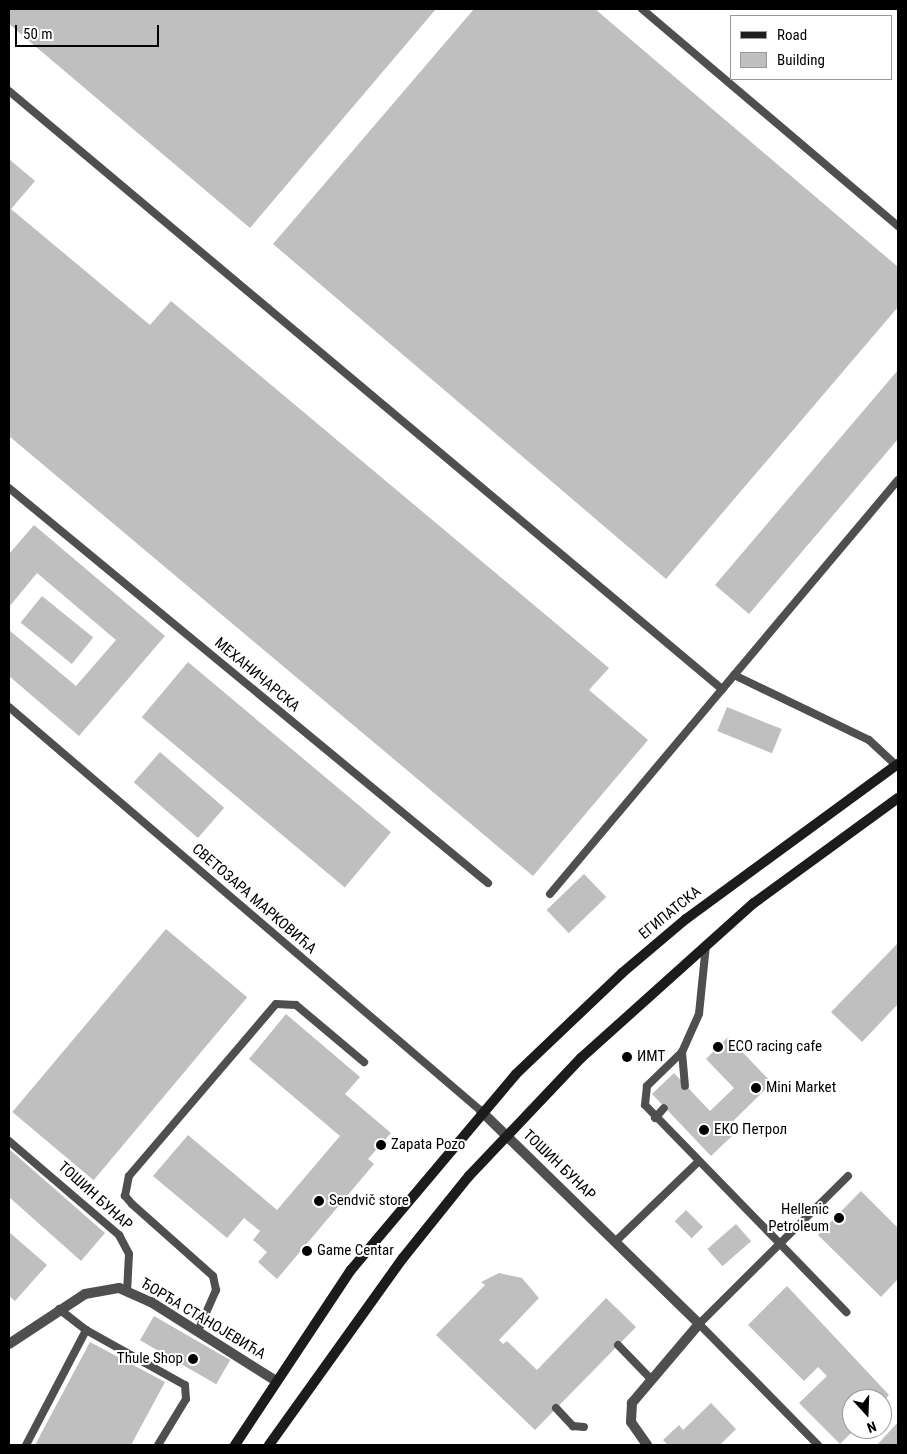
<!DOCTYPE html>
<meta charset="utf-8">
<style>
body{margin:0}
#map{position:relative;width:907px;height:1454px;overflow:hidden;background:#fff;font-family:"Roboto Condensed",sans-serif}
div>[style]{position:absolute}
[style*='--x']{left:calc(var(--x)*1px);top:calc(var(--y)*1px);width:calc(var(--w)*1px);rotate:calc(var(--a)*1deg)}
.building>*{inset:0;background:#bfbfbf;transform-origin:0 0}
.service>*{height:8px;margin:-4px;padding:0 4px;transform-origin:4px;border-radius:4px;background:#4f4f4f}
.minor>*{height:10px;margin:-5px;padding:0 5px;transform-origin:5px;border-radius:5px;background:#4f4f4f}
.secondary>*{height:10px;margin:-5px;padding:0 5px;transform-origin:5px;border-radius:5px;background:#1c1c1c}
.dots>*{width:14px;height:14px;translate:-50% -50%;box-sizing:border-box;border:2px solid #fff;border-radius:50%}
span{translate:-50% -50%;white-space:nowrap;text-align:center;line-height:1.15;-webkit-text-stroke:4px #fff;paint-order:stroke}
.street-label{font-size:15px;color:#000}
.poi-label{font-size:15px;color:#000}
.left{translate:0 -50%;text-align:left}
.right{translate:-100% -50%;text-align:right}
.frame{position:absolute;inset:0;border:10px solid #000;pointer-events:none}
.legend{position:absolute;left:730px;top:15px;width:162px;height:65px;box-sizing:border-box;background:#fff;border:1px solid #999;margin:0;padding:6px 9px;list-style:none;font-size:15px;color:#000}
.legend li{display:flex;align-items:center;gap:10px;height:25px}
.legend b{width:25px;border:1px solid #999}
.north{position:absolute;left:842px;top:1389px;width:50px;height:50px;box-sizing:border-box;background:#fff;border:1px solid #999;border-radius:50%;rotate:160deg;font-size:14px;font-weight:700;line-height:20px;text-align:center;color:#000}
.north::after{content:'';display:block;margin:auto;width:18px;height:22px;background:#000;clip-path:polygon(50% 0,100% 100%,50% 72%,0 100%)}
.scale{position:absolute;left:15px;top:25px;width:144px;height:22px;box-sizing:border-box;border:2px solid #000;border-top:0;padding-left:6px;font-size:15px;line-height:18px;white-space:nowrap;color:#000;-webkit-text-stroke:4px #fff;paint-order:stroke}
</style>
<div id="map">
<div class="building">
<div style="clip-path:polygon(9px 9px,436px 9px,250px 228px,9px 24px)"></div>
<div style="clip-path:polygon(474px 9px,595px 9px,898px 267px,898px 307px,666px 579px,273px 244px)"></div>
<div style="clip-path:polygon(9px 159px,35px 181px,11px 209px,150px 325px,171px 301px,609px 668px,589px 690px,648px 740px,533px 876px,9px 436px)"></div>
<div style="clip-path:polygon(898px 370px,898px 439px,749px 614px,715px 585px)"></div>
<div style="clip-path:polygon(34px 525px,165px 636px,79px 736px,9px 676px,9px 630px,76px 686px,116px 640px,37px 573px,9px 607px,9px 554px)"></div>
<div style="left:42px;top:596px;width:66px;height:34px;rotate:39deg"></div>
<div style="left:188px;top:662px;width:265px;height:72px;rotate:40deg"></div>
<div style="left:727px;top:707px;width:59px;height:26px;rotate:22deg"></div>
<div style="left:160px;top:752px;width:85px;height:40px;rotate:41deg"></div>
<div style="left:584px;top:874px;width:32px;height:52px;rotate:46deg"></div>
<div style="left:166px;top:929px;width:106px;height:239px;rotate:40deg"></div>
<div style="clip-path:polygon(898px 943px,898px 1004px,862px 1042px,831px 1012px)"></div>
<div style="clip-path:polygon(286px 1014px,360px 1077px,345px 1094px,391px 1133px,368px 1159px,374px 1164px,277px 1279px,258px 1262px,267px 1252px,253px 1240px,260px 1231px,244px 1218px,227px 1238px,153px 1176px,188px 1135px,277px 1210px,340px 1136px,249px 1059px)"></div>
<div style="clip-path:polygon(728px 1037px,772px 1083px,726px 1128px,733px 1135px,711px 1156px,652px 1094px,674px 1073px,710px 1111px,734px 1088px,706px 1059px)"></div>
<div style="clip-path:polygon(9px 1149px,105px 1233px,81px 1261px,9px 1197px)"></div>
<div style="clip-path:polygon(861px 1191px,898px 1228px,898px 1279px,881px 1297px,818px 1235px)"></div>
<div style="left:686px;top:1210px;width:24px;height:16px;rotate:45deg"></div>
<div style="left:736px;top:1224px;width:23px;height:38px;rotate:49deg"></div>
<div style="clip-path:polygon(9px 1232px,47px 1265px,15px 1301px,9px 1296px)"></div>
<div style="clip-path:polygon(499px 1273px,522px 1278px,539px 1298px,499px 1340px,503px 1344px,507px 1341px,537px 1370px,606px 1298px,636px 1327px,535px 1430px,436px 1335px,485px 1285px,481px 1282px)"></div>
<div style="clip-path:polygon(787px 1286px,889px 1395px,882px 1402px,852px 1399px,855px 1429px,840px 1444px,799px 1403px,827px 1376px,818px 1367px,804px 1381px,748px 1325px)"></div>
<div style="left:154px;top:1316px;width:88px;height:28px;rotate:30deg"></div>
<div style="clip-path:polygon(90px 1342px,165px 1382px,131px 1445px,35px 1445px)"></div>
<div style="clip-path:polygon(711px 1403px,736px 1429px,720px 1445px,668px 1445px,663px 1440px,679px 1425px,683px 1430px)"></div>
<div style="clip-path:polygon(898px 1422px,898px 1445px,877px 1445px)"></div>
</div>
<div class="service">
<div style="--x:642;--y:9;--w:336;--a:40.3"></div>
<div style="--x:9;--y:91;--w:931;--a:39.99"></div>
<div style="--x:9;--y:488;--w:621;--a:39.51"></div>
<div style="--x:734;--y:675;--w:150;--a:25.7"></div>
<div style="--x:869;--y:740;--w:37;--a:43"></div>
<div style="--x:9;--y:707;--w:621;--a:40.56"></div>
<div style="--x:550;--y:894;--w:541;--a:-49.95"></div>
<div style="--x:706;--y:945;--w:69;--a:95.8"></div>
<div style="--x:699;--y:1014;--w:42;--a:114.1"></div>
<div style="--x:682;--y:1052;--w:49;--a:135.8"></div>
<div style="--x:647;--y:1086;--w:19;--a:96"></div>
<div style="--x:645;--y:1105;--w:289;--a:45.8"></div>
<div style="--x:682;--y:1052;--w:34;--a:85"></div>
<div style="--x:655;--y:1118;--w:13;--a:-48"></div>
<div style="--x:9;--y:1141;--w:145;--a:40.5"></div>
<div style="--x:119;--y:1235;--w:21;--a:62"></div>
<div style="--x:129;--y:1254;--w:36;--a:93"></div>
<div style="--x:616;--y:1241;--w:114;--a:-43.9"></div>
<div style="--x:59;--y:1309;--w:34;--a:38"></div>
<div style="--x:86;--y:1330;--w:113;--a:29.1"></div>
<div style="--x:185;--y:1385;--w:14;--a:86"></div>
<div style="--x:186;--y:1399;--w:54;--a:121.3"></div>
<div style="--x:198;--y:1331;--w:45;--a:-66.3"></div>
<div style="--x:216;--y:1290;--w:14;--a:-102"></div>
<div style="--x:213;--y:1276;--w:108;--a:-138.4"></div>
<div style="--x:132;--y:1204;--w:11;--a:-131"></div>
<div style="--x:125;--y:1196;--w:20;--a:-79"></div>
<div style="--x:129;--y:1176;--w:226;--a:-49.5"></div>
<div style="--x:276;--y:1004;--w:20;--a:3"></div>
<div style="--x:296;--y:1005;--w:89;--a:40"></div>
<div style="--x:618;--y:1345;--w:46;--a:45.9"></div>
<div style="--x:556;--y:1408;--w:25;--a:47"></div>
<div style="--x:573;--y:1426;--w:11;--a:5"></div>
<div style="--x:26;--y:1445;--w:130;--a:-62.4"></div>
<div style="--x:818;--y:1445;--w:170;--a:-134.5"></div>
<div style="--x:699;--y:1324;--w:210;--a:-44.8"></div>
</div>
<div class="minor">
<div style="--x:481;--y:1111;--w:305;--a:44.3"></div>
<div style="--x:699;--y:1324;--w:104;--a:130.3"></div>
<div style="--x:632;--y:1403;--w:19;--a:93"></div>
<div style="--x:631;--y:1422;--w:28;--a:55"></div>
<div style="--x:9;--y:1344;--w:91;--a:-33.3"></div>
<div style="--x:85;--y:1294;--w:35;--a:-10"></div>
<div style="--x:119;--y:1288;--w:35;--a:24"></div>
<div style="--x:151;--y:1302;--w:148;--a:32.3"></div>
</div>
<div class="secondary">
<div style="--x:235;--y:1445;--w:210;--a:-56.5"></div>
<div style="--x:351;--y:1270;--w:256;--a:-49.9"></div>
<div style="--x:516;--y:1074;--w:146;--a:-43.6"></div>
<div style="--x:622;--y:973;--w:84;--a:-40.2"></div>
<div style="--x:686;--y:919;--w:263;--a:-36.2"></div>
<div style="--x:269;--y:1445;--w:230;--a:-54.4"></div>
<div style="--x:403;--y:1258;--w:105;--a:-51.2"></div>
<div style="--x:469;--y:1176;--w:163;--a:-46.5"></div>
<div style="--x:581;--y:1058;--w:232;--a:-41.9"></div>
<div style="--x:754;--y:903;--w:178;--a:-36.1"></div>
</div>
<div class="dots">
<div style="left:718px;top:1047px;background:#000"></div>
<div style="left:627px;top:1057px;background:#000"></div>
<div style="left:756px;top:1088px;background:#000"></div>
<div style="left:704px;top:1130px;background:#000"></div>
<div style="left:381px;top:1145px;background:#000"></div>
<div style="left:319px;top:1201px;background:#000"></div>
<div style="left:839px;top:1218px;background:#000"></div>
<div style="left:307px;top:1251px;background:#000"></div>
<div style="left:193px;top:1359px;background:#000"></div>
</div>
<div class="street-label">
<span style="left:257px;top:675px;rotate:40deg">МЕХАНИЧАРСКА</span>
<span style="left:254px;top:899px;rotate:41deg">СВЕТОЗАРА МАРКОВИЋА</span>
<span style="left:670px;top:913px;rotate:-39deg">ЕГИПАТСКА</span>
<span style="left:559px;top:1165px;rotate:44deg">ТОШИН БУНАР</span>
<span style="left:95px;top:1196px;rotate:42deg">ТОШИН БУНАР</span>
<span style="left:203px;top:1319px;rotate:31deg">ЂОРЂА СТАНОЈЕВИЋА</span>
</div>
<div class="poi-label">
<span class="left" style="left:728px;top:1047px">ECO racing cafe</span>
<span class="left" style="left:637px;top:1057px">ИМТ</span>
<span class="left" style="left:766px;top:1088px">Mini Market</span>
<span class="left" style="left:714px;top:1130px">ЕКО Петрол</span>
<span class="left" style="left:391px;top:1145px">Zapata Pozo</span>
<span class="left" style="left:329px;top:1201px">Sendvič store</span>
<span class="right" style="left:829px;top:1218px">Hellenic<br>Petroleum</span>
<span class="left" style="left:317px;top:1251px">Game Centar</span>
<span class="right" style="left:183px;top:1359px">Thule Shop</span>
</div>
<div class="frame"></div>
<ul class="legend">
<li><b style="height:6px;background:#1c1c1c"></b>Road</li>
<li><b style="height:14px;background:#bfbfbf"></b>Building</li>
</ul>
<div class="north">N</div>
<div class="scale">50 m</div>
</div>
